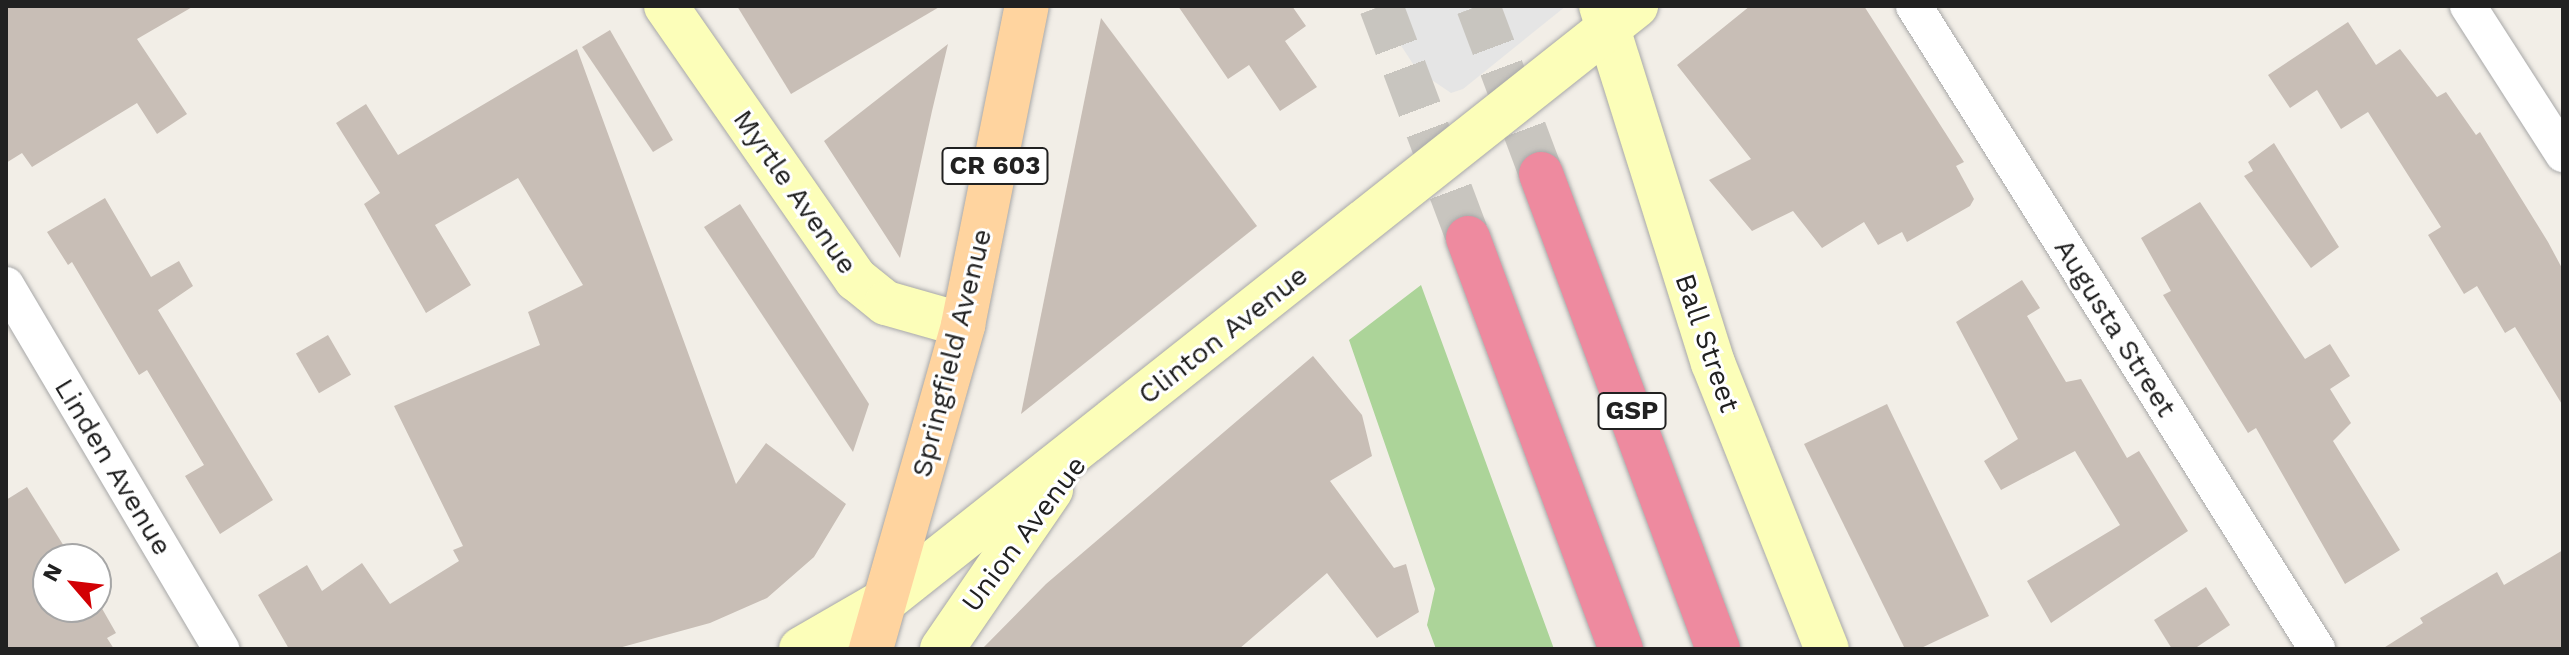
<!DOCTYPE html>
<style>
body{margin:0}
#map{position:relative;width:2569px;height:655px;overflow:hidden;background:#f2eee7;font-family:"Work Sans",sans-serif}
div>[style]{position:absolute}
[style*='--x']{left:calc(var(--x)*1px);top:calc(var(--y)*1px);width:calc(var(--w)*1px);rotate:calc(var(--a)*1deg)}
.forest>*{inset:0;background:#acd499}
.parking>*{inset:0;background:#e5e5e5}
.building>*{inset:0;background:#c8beb6;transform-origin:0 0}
.highway-tunnel>*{height:44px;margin-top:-22px;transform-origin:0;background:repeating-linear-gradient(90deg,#c8c5bf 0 44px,transparent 0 66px)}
.roads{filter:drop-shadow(0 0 2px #a8a8a8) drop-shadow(0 0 2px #a8a8a8)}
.street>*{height:36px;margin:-18px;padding:0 18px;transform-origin:18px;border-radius:18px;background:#fff}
.secondary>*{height:44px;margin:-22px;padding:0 22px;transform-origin:22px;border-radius:22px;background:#fcfeb9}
.primary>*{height:44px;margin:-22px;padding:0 22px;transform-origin:22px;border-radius:22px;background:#ffd49f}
.highway>*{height:44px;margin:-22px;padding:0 22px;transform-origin:22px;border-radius:22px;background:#ee8a9f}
span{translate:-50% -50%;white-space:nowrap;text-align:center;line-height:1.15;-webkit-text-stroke:6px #fff;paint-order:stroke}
.shield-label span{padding:2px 6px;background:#fff;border:2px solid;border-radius:6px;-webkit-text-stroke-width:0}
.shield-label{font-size:26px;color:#212121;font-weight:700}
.street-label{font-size:28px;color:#212121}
.frame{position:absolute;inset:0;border:8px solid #212121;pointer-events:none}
.north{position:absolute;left:32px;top:543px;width:80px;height:80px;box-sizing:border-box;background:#fff;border:2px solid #a6a6a6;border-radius:50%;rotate:298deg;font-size:22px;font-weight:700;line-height:32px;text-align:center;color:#212121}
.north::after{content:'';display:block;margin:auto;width:28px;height:36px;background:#d20004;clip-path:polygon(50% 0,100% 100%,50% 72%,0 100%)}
</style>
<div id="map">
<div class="forest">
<div style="clip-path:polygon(1421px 285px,1554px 649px,1436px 649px,1427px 625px,1435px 589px,1349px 340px)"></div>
</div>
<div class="parking">
<div style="clip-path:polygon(1375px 6px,1566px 6px,1463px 89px,1451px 93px,1417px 70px)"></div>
</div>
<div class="building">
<div style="clip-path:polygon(6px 6px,194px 6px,137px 39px,187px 114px,157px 134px,137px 103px,32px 167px,22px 153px,6px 163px)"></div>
<div style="clip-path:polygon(737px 6px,941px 6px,791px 94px)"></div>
<div style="clip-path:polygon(1178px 6px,1292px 6px,1306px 26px,1285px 41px,1317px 87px,1280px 111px,1249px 65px,1228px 79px)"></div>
<div style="clip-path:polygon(1750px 6px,1864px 6px,1964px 162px,1956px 166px,1974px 199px,1970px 206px,1907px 242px,1902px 232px,1878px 245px,1864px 222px,1822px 248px,1793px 211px,1752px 231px,1709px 180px,1751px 159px,1677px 65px)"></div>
<div style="clip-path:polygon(1101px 18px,1257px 226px,1021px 414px)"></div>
<div style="clip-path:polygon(2348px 22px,2376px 65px,2400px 49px,2437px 97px,2446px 92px,2476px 135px,2480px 132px,2548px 242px,2563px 270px,2563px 406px,2515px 327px,2505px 333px,2477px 286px,2464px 294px,2428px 235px,2441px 227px,2368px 112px,2341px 129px,2317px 90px,2290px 108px,2268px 75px)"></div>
<div style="clip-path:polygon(610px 30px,673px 140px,653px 152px,582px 47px)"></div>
<div style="clip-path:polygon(948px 44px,932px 111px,900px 258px,824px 141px)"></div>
<div style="clip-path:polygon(577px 49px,736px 484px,766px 443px,846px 504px,814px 557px,767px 598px,710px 623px,615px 649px,289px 649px,258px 595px,307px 565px,322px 591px,362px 563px,390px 604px,459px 561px,453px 550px,463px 546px,394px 406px,540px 345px,528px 312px,583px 285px,518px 178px,435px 225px,471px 285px,426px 313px,364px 204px,380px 193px,336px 123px,366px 104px,398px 155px)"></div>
<div style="clip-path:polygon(2274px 143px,2339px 247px,2311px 268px,2244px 176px,2253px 171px,2248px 162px)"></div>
<div style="clip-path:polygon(105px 198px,151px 277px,179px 261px,193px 286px,158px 310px,273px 500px,220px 534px,185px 476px,204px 465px,147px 370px,139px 375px,72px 262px,68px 265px,47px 232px)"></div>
<div style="clip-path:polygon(2200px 202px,2305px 359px,2330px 344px,2350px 376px,2330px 389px,2351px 423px,2333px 441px,2400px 550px,2345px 584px,2256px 428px,2248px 433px,2163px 295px,2171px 291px,2141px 238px)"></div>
<div style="clip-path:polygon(740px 204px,869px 404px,853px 452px,704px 227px)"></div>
<div style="clip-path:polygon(2022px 280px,2040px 308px,2027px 316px,2066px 382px,2081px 379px,2127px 458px,2139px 451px,2188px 531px,2051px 623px,2027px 581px,2120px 525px,2075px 451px,2001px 490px,1984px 461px,2018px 439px,1956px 322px)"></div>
<div style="left:328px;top:335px;width:46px;height:37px;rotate:60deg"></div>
<div style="clip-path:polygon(1313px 356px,1362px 415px,1372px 456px,1330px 481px,1394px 568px,1406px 564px,1419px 612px,1377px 638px,1327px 573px,1239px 649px,982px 649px,1046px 584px)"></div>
<div style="clip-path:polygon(1887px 404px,1989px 616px,1919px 649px,1905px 649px,1804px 444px)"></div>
<div style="clip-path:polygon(27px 487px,72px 559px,48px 559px,48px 607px,96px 607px,96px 598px,116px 633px,107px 638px,114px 649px,6px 649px,6px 500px)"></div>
<div style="clip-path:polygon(2563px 550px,2563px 649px,2382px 649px,2423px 623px,2420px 618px,2497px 572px,2504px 585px)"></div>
<div style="clip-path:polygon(2206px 587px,2230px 625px,2194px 649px,2172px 649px,2154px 620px)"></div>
</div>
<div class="highway-tunnel">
<div style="--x:1381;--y:6;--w:248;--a:69.4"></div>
<div style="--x:1478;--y:6;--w:179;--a:69.4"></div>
</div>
<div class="roads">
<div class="street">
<div style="--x:1914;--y:6;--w:759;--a:57.92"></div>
<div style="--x:2468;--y:6;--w:176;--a:57.3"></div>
<div style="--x:6;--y:285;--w:423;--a:59.4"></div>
</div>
<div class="secondary">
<div style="--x:666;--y:6;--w:333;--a:55.2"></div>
<div style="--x:856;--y:279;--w:38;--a:39"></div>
<div style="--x:886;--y:303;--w:80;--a:15.9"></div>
<div style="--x:1601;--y:6;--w:374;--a:72.6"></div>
<div style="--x:1713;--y:363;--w:308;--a:68.3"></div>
<div style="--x:801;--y:649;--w:98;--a:-30"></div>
<div style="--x:886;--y:600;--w:957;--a:-38.38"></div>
<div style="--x:942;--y:649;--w:193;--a:-55.6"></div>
</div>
<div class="primary">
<div style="--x:871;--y:649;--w:337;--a:-74.1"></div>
<div style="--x:963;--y:325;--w:325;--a:-78.7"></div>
</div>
<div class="highway">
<div style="--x:1541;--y:174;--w:507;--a:69.56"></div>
<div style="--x:1468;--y:238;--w:439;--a:69.6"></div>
</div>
</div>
<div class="shield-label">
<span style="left:995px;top:166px">CR 603</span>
<span style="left:1632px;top:411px">GSP</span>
</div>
<div class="street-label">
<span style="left:795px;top:192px;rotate:55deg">Myrtle Avenue</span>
<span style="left:2115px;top:328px;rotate:58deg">Augusta Street</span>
<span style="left:1223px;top:335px;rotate:-38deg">Clinton Avenue</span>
<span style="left:1707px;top:343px;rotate:71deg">Ball Street</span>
<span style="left:952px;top:353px;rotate:-76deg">Springfield Avenue</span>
<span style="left:113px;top:467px;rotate:59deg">Linden Avenue</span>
<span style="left:1024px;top:534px;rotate:-53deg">Union Avenue</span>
</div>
<div class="frame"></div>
<div class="north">N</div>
</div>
